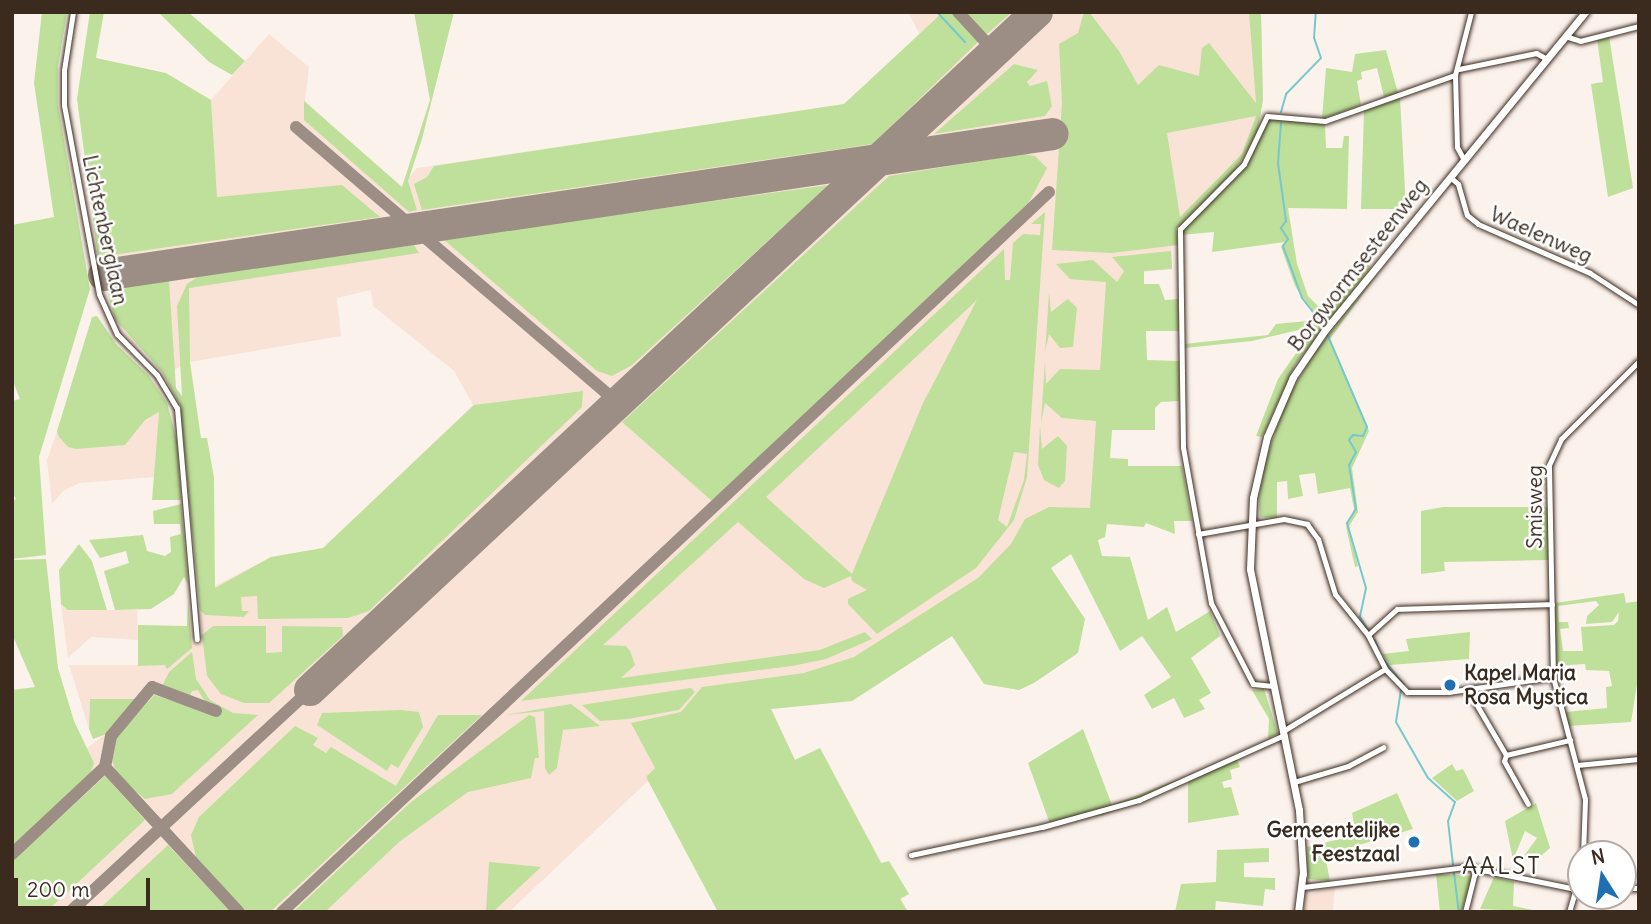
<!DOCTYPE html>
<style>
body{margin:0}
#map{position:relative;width:1651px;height:924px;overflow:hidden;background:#fcf2ec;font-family:Delius,sans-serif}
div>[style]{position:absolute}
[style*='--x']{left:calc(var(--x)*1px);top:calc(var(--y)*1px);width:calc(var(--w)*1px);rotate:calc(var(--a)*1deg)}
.built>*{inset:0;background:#f9e3d6}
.green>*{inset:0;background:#bee09a}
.stream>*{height:2px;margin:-1px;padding:0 1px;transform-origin:1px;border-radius:1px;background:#76c8cd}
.taxiway>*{height:12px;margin:-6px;padding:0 6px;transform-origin:6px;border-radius:6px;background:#9c8e85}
.runway>*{height:32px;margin:-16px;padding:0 16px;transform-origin:16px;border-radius:16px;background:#9c8e85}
.roads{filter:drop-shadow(0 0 2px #3b2a1e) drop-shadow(0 0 2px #3b2a1e)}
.street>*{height:5px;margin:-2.5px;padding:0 2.5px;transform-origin:2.5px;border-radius:2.5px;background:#fff}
.secondary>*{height:7px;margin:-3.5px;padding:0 3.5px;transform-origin:3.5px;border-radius:3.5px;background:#fff}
.dots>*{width:19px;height:19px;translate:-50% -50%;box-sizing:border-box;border:4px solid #fff;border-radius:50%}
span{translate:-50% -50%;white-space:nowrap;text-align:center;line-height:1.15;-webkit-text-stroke:5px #fff;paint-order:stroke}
.street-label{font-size:21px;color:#3b2a1e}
.poi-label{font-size:21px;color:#3b2a1e;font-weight:700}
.left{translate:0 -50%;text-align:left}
.right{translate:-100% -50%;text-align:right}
.quarter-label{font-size:24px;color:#3b2a1e;letter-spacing:2px}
.frame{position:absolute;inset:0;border:14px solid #3b2a1e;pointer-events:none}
.north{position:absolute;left:1567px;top:840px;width:70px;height:70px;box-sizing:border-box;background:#fff;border:2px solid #b1aaa5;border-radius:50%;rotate:348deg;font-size:19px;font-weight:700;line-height:28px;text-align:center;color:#3b2a1e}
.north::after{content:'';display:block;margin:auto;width:24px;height:32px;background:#1f6fb2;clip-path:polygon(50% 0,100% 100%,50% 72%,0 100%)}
.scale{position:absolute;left:14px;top:878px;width:136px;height:32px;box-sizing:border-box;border:4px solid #3b2a1e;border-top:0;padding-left:9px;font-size:21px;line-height:24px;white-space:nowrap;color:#3b2a1e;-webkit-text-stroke:5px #fff;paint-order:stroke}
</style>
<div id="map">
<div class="built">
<div style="clip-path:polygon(908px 12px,1261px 12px,1263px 100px,1251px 146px,1171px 235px,1172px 269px,1143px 272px,1147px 364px,1116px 363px,1103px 515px,1080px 547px,1051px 568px,1085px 619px,1019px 690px,984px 684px,952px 636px,852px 701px,771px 709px,795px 760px,820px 748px,908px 912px,718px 912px,649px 780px,509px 912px,12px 912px,12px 793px,74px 758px,104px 735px,135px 700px,90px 699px,89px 729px,69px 665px,165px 665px,202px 635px,199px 594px,271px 557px,323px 548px,473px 405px,454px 371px,373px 306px,371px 290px,337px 298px,341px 336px,190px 362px,174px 370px,135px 345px,115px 319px,92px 224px,217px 209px,211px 100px,269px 34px,309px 67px,305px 101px,401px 187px,417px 168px,844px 104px,920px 35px)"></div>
<div style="clip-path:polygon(159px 412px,154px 477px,80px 483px,63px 491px,52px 504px,47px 460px,57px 431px,68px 447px,124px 445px,145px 419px)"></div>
<div style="clip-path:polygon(61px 604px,72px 610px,137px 610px,138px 640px,91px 637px,68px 658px)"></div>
<div style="clip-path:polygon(1335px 887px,1333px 912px,1303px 912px,1306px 895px)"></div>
</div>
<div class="green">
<div style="clip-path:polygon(42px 12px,67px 12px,58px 66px,58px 105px,90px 289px,39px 457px,46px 555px,12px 559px,12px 501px,16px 499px,12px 492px,12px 401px,20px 399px,12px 379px,12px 225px,54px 217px,34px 83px)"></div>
<div style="clip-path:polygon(90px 12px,104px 12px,96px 58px,166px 73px,211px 100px,217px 197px,342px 185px,380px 217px,98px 257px,77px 99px)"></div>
<div style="clip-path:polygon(158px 12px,188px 12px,245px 61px,232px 75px,209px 62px)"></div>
<div style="clip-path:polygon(414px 12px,454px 12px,422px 139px,408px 181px,417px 210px,409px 212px,304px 120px,304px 101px,402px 187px,430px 100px)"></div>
<div style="clip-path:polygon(943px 12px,953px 12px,978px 42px,873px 144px,422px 210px,414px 184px,427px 177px,434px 166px,844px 104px)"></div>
<div style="clip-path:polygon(964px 12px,1012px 12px,986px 35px)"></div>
<div style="clip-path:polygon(evenodd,1084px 12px,1089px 12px,1119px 51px,1138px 85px,1159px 65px,1199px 76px,1202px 48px,1209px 43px,1256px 103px,1249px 12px,1261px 12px,1263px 100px,1257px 135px,1236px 169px,1176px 229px,1178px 245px,1112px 253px,1052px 250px,1062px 103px,1059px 44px,1078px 33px,1084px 12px,1256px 116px,1242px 154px,1180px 217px,1167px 133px,1256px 116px)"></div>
<div style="clip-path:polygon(1609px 36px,1633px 188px,1608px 197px,1591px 84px,1603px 82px,1597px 39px)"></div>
<div style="clip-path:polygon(1386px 50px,1398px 93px,1384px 97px,1377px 68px,1361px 72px,1362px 79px,1357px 81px,1361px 105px,1322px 119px,1326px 68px,1352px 72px,1355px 54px)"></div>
<div style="clip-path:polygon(1014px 64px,1038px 70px,1027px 82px,1030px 86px,1047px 81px,1052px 106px,1045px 116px,934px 134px)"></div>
<div style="clip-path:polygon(1400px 97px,1406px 209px,1361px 209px,1364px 110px)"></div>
<div style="clip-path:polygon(1271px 117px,1325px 124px,1326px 148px,1342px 148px,1344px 136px,1349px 136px,1347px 209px,1288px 208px,1297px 264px,1308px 296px,1327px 315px,1367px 264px,1371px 267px,1295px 365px,1262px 437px,1256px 436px,1278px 379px,1315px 326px,1252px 341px,1185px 348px,1184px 344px,1268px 335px,1276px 324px,1317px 320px,1295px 286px,1281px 247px,1285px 242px,1212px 252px,1214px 232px,1181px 235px,1181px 229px,1243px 168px,1265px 120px)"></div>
<div style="clip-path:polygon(1023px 154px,1035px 156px,1047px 168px,1027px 206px,712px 501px,622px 422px,889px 176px)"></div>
<div style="clip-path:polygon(829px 185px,632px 365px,612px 376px,597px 371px,443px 239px)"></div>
<div style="clip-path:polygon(evenodd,1045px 212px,1027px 477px,1014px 520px,976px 568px,877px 634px,848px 604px,848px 599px,867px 590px,852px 581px,851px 576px,824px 588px,804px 579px,738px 522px,603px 645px,626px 646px,630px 651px,635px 665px,621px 678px,820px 650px,865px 632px,872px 639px,826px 659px,792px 666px,521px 701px,1004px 249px,1005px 280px,1010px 280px,1013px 243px,1023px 234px,1040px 235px,1041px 224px,1031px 224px,1045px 212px,977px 300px,923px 403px,852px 574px,766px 497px,977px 300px,1045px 212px,1014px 452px,1027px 454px,1024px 480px,1007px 527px,998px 520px,1014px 452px)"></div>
<div style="clip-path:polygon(414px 245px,419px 253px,189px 288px,190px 362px,201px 438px,207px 438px,214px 478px,215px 588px,271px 557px,323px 548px,474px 405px,583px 391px,582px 407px,369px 611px,348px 618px,258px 619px,257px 596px,241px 597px,242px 611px,249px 611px,244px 617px,205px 615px,200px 610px,180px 405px,162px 372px,115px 319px,108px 294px,116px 288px,169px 281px,176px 388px,182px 396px,177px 306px,187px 284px,199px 276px)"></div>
<div style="clip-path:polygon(1171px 251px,1172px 269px,1144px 271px,1144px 284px,1159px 284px,1165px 300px,1178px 299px,1179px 331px,1146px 331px,1147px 360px,1179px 361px,1179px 401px,1161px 402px,1155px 408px,1155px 430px,1112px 430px,1110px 458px,1128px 459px,1128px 466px,1182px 466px,1192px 521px,1174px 521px,1175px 534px,1146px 523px,1144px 527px,1107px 524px,1105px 537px,1098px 540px,1102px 556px,1130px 557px,1148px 620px,1167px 607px,1176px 632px,1210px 611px,1220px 636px,1191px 658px,1211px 693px,1199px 700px,1205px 709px,1184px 718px,1174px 698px,1152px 709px,1144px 695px,1171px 677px,1142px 636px,1120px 651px,1071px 554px,1051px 568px,1085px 619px,1078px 653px,1034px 683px,1019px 690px,984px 684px,952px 636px,852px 701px,771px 709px,795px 760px,820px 748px,881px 863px,889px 861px,909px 894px,900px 899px,908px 912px,718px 912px,646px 777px,655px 768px,631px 723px,681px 712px,702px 687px,804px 673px,854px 657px,978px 578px,1011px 544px,1025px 519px,1049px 507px,1090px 508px,1096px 421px,1062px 418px,1045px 403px,1041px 422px,1045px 361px,1046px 384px,1060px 369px,1100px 370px,1106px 282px,1070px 279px,1056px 264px,1093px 260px,1117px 282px,1124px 271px,1112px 257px)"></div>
<div style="clip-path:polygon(1379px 272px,1330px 339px,1369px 431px,1352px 468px,1358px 512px,1349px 526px,1358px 566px,1355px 567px,1346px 527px,1354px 509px,1350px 488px,1318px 494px,1315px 473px,1299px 475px,1303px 496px,1288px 499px,1287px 481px,1277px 482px,1277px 518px,1260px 517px,1259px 498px,1265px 461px,1287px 399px,1316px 350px)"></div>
<div style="clip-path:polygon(1049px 293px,1051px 312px,1068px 299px,1077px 308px,1073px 347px,1060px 348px,1049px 334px,1045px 353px)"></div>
<div style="clip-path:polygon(97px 316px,116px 344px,149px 376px,167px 403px,177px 441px,181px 500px,152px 500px,159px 412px,145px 420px,125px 445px,76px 449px,68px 447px,59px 437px,57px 431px,92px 317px)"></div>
<div style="clip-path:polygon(1040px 426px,1042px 449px,1058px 436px,1067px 446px,1065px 481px,1059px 488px,1044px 480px,1038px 465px)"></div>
<div style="clip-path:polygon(181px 504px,188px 584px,184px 577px,174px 594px,151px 609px,115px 610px,104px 571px,129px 563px,126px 551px,100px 558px,89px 540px,143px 535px,147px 551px,165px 556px,171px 552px,170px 537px,181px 534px,180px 524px,154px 524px,153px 511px)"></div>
<div style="clip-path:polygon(1443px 507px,1548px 507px,1550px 560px,1444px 562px,1445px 571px,1421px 574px,1421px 511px)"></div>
<div style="clip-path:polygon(79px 544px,92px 561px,107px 610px,68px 610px,61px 604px,59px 570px)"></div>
<div style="clip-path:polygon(46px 559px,58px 668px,74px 721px,94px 763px,89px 777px,12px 848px,12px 690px,35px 687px,12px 634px,12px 560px)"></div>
<div style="clip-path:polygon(evenodd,1624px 593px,1626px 603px,1639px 601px,1639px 672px,1631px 722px,1568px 726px,1565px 712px,1607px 708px,1606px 687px,1612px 686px,1609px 671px,1586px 670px,1585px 664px,1556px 666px,1555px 603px,1624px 593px,1596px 601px,1599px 605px,1587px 616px,1586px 624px,1612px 622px,1619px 612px,1618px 621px,1614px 625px,1581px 627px,1583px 651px,1563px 651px,1560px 629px,1569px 628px,1568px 622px,1559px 622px,1558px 606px,1596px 601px)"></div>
<div style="clip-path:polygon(188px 600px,192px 648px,167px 669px,165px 665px,138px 666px,138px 625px,187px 626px)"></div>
<div style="clip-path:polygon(213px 626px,266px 626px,266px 653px,282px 652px,282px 626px,342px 627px,343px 636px,269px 703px,244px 703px,221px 694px,207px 676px,202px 635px)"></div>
<div style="clip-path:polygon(1470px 632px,1469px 659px,1390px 665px,1382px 654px,1409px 651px,1406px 639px)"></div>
<div style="clip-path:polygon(192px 652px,196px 679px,210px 700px,233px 713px,258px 715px,172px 794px,145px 799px,117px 776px,111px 757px,114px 740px,154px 695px,219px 716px,218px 708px,208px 707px,198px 690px,192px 691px,189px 698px,161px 688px,169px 672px)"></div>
<div style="clip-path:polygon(691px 688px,695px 692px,679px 710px,628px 719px,600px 721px,582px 705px)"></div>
<div style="clip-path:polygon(1264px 689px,1278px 734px,1268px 739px,1269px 719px,1252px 690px)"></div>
<div style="clip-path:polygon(90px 699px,135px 699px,104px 735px,93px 739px,89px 729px)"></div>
<div style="clip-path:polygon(571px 704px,600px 726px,563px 730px,557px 768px,549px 775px,545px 768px,544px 711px,505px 715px)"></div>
<div style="clip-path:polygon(401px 710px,419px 712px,423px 727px,398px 768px,391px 764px,387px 771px,317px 725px,322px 713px)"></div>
<div style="clip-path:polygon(438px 715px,482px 715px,270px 912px,244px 912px,197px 862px,191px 835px,199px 817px,295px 726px,318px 738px,313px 745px,326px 753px,331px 747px,396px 786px)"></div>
<div style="clip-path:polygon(529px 715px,535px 717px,539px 758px,535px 758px,531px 778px,468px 792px,399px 842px,325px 912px,293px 912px,411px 802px)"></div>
<div style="clip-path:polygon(1083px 729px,1112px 805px,1236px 757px,1240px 767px,1230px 770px,1232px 779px,1222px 782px,1224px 788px,1231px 787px,1239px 815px,1188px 823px,1188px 780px,1104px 815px,1050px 824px,1028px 763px)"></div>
<div style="clip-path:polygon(1452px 764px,1456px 771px,1463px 769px,1474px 791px,1457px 801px,1432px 778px)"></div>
<div style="clip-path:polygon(105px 776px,145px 820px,46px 912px,12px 912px,12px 862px)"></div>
<div style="clip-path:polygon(1397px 793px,1413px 829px,1325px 855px,1330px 881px,1308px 879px,1307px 847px,1356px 835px,1352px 813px)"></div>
<div style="clip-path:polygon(1536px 803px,1550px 848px,1535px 861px,1519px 858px,1516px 863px,1519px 855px,1523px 857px,1537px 838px,1525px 831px,1513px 860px,1505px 821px)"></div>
<div style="clip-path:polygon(168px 845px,231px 912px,96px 912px)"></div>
<div style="clip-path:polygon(1269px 848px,1269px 862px,1244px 863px,1244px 877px,1275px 878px,1275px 890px,1265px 889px,1263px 906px,1216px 901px,1215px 912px,1175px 912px,1181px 884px,1216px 882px,1217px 850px)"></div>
<div style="clip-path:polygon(489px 862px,541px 867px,493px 912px,486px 912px)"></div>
<div style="clip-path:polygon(1436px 874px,1473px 876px,1461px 912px,1440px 912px)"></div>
<div style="clip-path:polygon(1494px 877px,1514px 882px,1513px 906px,1544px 912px,1480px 909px)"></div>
</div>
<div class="stream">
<div style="--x:937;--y:12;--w:41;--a:47"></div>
<div style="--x:1281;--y:112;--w:19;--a:-74"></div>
<div style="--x:1286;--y:94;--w:50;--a:-45.8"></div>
<div style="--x:1321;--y:58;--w:21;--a:-109"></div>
<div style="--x:1314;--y:38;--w:26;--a:-86"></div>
<div style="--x:1281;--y:123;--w:40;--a:94.3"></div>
<div style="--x:1278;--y:163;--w:59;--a:82.1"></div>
<div style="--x:1286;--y:221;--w:9;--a:126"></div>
<div style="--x:1281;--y:228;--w:13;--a:58"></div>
<div style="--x:1288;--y:239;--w:9;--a:126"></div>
<div style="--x:1283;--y:246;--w:55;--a:69.9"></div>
<div style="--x:1302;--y:298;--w:33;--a:52"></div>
<div style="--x:1328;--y:336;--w:99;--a:66.8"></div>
<div style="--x:1367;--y:427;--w:10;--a:114"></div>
<div style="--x:1363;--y:436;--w:10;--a:-174"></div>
<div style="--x:1353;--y:435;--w:6;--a:129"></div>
<div style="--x:1349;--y:440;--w:14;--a:60"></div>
<div style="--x:1356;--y:452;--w:15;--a:118"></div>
<div style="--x:1349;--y:465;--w:45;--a:81"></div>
<div style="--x:1356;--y:509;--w:17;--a:123"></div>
<div style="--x:1347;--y:523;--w:68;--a:73.7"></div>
<div style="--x:1366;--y:588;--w:30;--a:102"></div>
<div style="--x:1360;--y:617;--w:13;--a:58"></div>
<div style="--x:1375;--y:640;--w:15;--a:70"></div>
<div style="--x:1383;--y:659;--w:33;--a:51"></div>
<div style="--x:1401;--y:690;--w:32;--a:99"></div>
<div style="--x:1396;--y:722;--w:64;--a:60.3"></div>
<div style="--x:1428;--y:778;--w:36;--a:42"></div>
<div style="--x:1455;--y:802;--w:20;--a:110"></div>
<div style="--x:1448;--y:821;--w:44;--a:83.5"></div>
<div style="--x:1454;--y:873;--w:39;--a:83"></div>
</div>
<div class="taxiway">
<div style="--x:958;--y:12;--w:54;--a:47.2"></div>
<div style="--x:296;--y:127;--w:424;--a:40.6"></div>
<div style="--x:216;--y:711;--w:68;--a:-159.4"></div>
<div style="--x:152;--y:687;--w:64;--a:129.9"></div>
<div style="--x:111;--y:736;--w:32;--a:101"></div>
<div style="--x:105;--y:767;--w:197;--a:47.3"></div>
<div style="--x:12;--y:854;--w:127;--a:-43.1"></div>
<div style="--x:70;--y:912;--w:327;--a:-42.8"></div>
<div style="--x:282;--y:912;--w:1052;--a:-43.19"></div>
</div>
<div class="runway">
<div style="--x:104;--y:275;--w:959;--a:-8.45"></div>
<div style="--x:310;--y:690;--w:994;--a:-43"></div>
</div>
<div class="roads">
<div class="street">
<div style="--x:73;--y:12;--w:59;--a:98.8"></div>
<div style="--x:64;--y:70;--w:35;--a:90"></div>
<div style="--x:64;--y:105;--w:192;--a:79.5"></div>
<div style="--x:99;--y:294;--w:44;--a:65.8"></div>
<div style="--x:117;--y:334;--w:57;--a:45.7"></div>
<div style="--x:157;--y:375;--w:39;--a:59"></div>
<div style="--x:177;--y:408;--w:232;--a:85.1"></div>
<div style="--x:1565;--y:36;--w:16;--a:18"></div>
<div style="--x:1580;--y:41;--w:61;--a:-14.3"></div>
<div style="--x:1459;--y:69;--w:79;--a:-11.7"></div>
<div style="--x:1536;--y:53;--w:13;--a:29"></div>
<div style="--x:1455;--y:75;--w:72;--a:88.4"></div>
<div style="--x:1457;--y:147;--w:15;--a:62"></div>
<div style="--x:1450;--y:177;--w:11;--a:41"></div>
<div style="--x:1458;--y:184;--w:32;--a:74"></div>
<div style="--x:1467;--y:215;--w:14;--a:39"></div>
<div style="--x:1478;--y:224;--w:122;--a:23.6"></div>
<div style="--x:1590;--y:273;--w:59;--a:33.1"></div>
<div style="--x:1198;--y:534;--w:87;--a:-9.9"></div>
<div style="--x:1284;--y:519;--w:24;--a:12"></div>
<div style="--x:1307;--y:524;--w:19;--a:54"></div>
<div style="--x:1318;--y:539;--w:58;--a:72.8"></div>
<div style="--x:1335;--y:594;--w:53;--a:51.2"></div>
<div style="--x:1368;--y:635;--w:38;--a:63"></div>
<div style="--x:1385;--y:669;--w:32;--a:46"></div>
<div style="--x:1407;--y:692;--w:41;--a:0"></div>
<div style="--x:1448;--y:692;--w:106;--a:-8.1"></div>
<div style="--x:1368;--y:635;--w:39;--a:-42"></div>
<div style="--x:1397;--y:609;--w:155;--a:-1.8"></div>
<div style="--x:1273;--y:686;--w:20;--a:-174"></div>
<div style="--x:1253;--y:684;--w:91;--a:-117.4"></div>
<div style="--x:1211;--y:603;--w:158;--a:-100.2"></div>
<div style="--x:1183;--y:447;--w:218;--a:-90.8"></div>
<div style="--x:1180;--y:229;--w:91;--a:-45.4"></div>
<div style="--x:1244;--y:164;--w:53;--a:-64.4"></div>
<div style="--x:1267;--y:116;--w:58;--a:4.9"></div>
<div style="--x:1325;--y:121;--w:138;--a:-19.5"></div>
<div style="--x:1455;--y:75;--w:65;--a:-75.7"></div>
<div style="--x:1468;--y:690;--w:75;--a:59.7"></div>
<div style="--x:1506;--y:755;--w:66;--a:-13.2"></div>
<div style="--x:1283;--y:731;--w:119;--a:-31.3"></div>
<div style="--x:1506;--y:755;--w:6;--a:108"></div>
<div style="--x:1504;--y:761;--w:49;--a:60.8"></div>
<div style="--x:1577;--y:765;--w:62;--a:-5.5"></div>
<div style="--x:1294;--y:782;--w:56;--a:-16.5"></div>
<div style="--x:1348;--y:766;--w:40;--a:-28"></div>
<div style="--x:1583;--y:854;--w:55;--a:-87.9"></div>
<div style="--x:1585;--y:799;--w:126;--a:-104.7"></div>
<div style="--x:1553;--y:677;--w:212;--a:-91.1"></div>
<div style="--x:1549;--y:465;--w:29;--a:-65"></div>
<div style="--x:1561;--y:439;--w:110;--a:-45"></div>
<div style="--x:911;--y:855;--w:134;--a:-12.1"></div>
<div style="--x:1042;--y:827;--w:101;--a:-15.6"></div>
<div style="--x:1139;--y:800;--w:159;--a:-24.1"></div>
<div style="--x:1303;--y:887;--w:165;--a:-7"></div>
<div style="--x:1467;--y:867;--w:116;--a:11.4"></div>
<div style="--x:1623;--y:888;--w:16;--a:0"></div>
<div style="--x:1465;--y:912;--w:45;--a:-76"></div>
<div style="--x:1569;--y:912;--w:43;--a:-73.7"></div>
</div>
<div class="secondary">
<div style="--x:1298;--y:912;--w:38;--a:-83"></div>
<div style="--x:1303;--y:874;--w:64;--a:-93.6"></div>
<div style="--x:1299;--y:810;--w:246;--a:-101.5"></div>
<div style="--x:1250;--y:569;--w:71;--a:-87.6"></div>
<div style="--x:1253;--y:498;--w:63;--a:-77.1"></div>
<div style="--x:1267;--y:437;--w:65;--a:-66.6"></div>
<div style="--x:1293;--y:377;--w:57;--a:-55.8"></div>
<div style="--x:1325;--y:330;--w:411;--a:-50.7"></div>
</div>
</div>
<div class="dots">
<div style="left:1450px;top:685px;background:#1f6fb2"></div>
<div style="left:1414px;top:842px;background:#1f6fb2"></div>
</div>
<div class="street-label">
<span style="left:105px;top:230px;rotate:78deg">Lichtenberglaan</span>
<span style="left:1541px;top:235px;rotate:24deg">Waelenweg</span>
<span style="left:1358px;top:265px;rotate:-52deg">Borgwormsesteenweg</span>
<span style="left:1535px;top:507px;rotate:-90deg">Smisweg</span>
</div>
<div class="poi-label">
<span class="left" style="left:1464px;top:685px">Kapel Maria<br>Rosa Mystica</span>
<span class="right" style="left:1400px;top:842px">Gemeentelijke<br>Feestzaal</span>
</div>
<div class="quarter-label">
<span style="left:1502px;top:866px">AALST</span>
</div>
<div class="frame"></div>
<div class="north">N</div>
<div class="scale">200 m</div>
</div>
